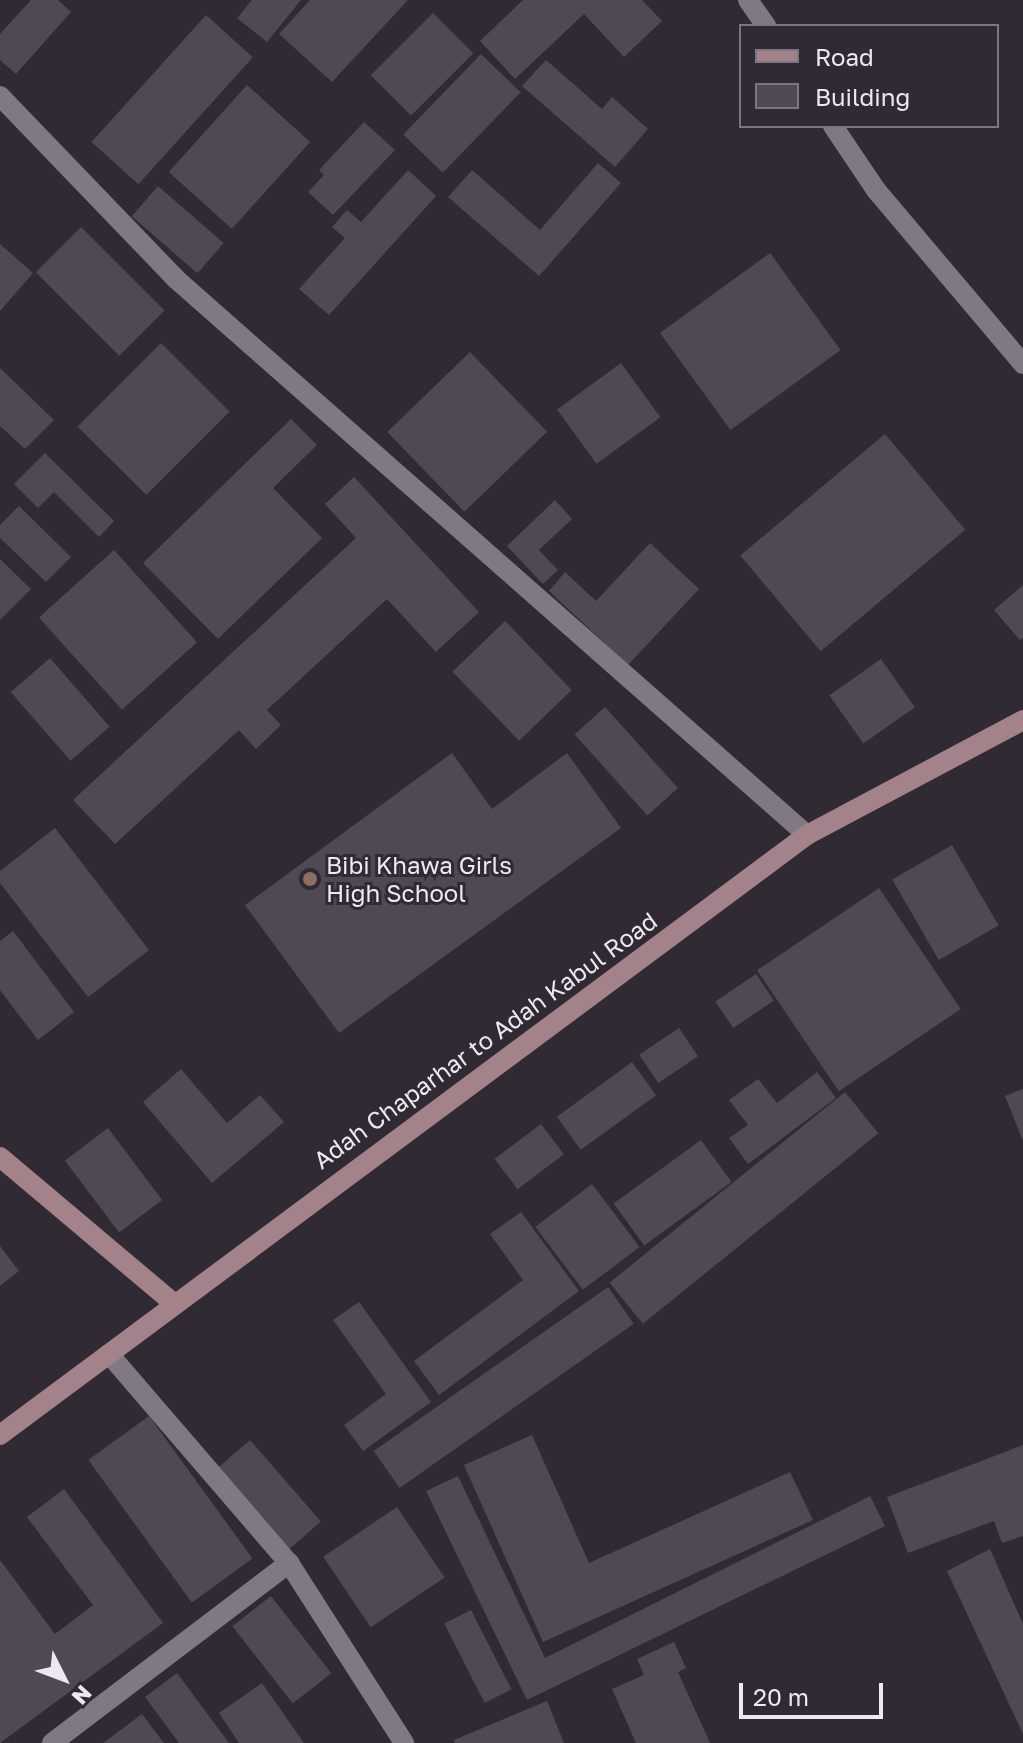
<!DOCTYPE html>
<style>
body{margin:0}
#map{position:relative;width:1023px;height:1743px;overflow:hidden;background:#302a35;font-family:"Golos Text",sans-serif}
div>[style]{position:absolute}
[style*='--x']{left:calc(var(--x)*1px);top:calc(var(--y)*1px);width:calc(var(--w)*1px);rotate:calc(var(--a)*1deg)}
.building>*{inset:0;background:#504955;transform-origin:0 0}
.minor>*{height:20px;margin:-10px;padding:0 10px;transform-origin:10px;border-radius:10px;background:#7f7885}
.tertiary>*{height:20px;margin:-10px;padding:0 10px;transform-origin:10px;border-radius:10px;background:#7f7885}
.secondary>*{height:20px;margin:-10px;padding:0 10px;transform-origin:10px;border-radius:10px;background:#a4828a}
.dots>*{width:22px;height:22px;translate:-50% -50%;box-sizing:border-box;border:4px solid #302a35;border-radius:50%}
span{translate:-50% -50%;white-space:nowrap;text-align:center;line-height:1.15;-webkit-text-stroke:6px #302a35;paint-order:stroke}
.poi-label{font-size:24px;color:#ede9f0}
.left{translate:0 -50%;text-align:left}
.street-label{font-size:24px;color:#ede9f0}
.legend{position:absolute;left:739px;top:24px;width:260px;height:104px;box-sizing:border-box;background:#302a35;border:2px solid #7c7680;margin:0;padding:10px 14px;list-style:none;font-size:24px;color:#ede9f0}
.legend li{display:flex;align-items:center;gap:16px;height:40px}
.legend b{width:40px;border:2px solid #7c7680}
.north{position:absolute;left:24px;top:1639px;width:80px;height:80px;-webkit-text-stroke:6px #302a35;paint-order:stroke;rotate:132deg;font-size:22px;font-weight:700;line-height:32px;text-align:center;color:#ede9f0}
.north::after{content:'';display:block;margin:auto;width:28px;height:36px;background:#ede9f0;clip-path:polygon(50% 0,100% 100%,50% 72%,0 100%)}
.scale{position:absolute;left:739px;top:1683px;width:144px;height:36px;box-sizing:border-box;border:4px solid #ede9f0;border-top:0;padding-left:10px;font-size:24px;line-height:28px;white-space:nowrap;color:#ede9f0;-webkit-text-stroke:6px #302a35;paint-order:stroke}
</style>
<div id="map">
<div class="building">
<div style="clip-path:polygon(31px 0,58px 0,71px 12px,16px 74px,0 60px,0 34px)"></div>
<div style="clip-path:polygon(252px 0,301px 0,267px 42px,237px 18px)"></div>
<div style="clip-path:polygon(310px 0,408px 0,332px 82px,279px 34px)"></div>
<div style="clip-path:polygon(523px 0,642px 0,662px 21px,624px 57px,584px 14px,515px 79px,480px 41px)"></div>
<div style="left:433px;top:13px;width:57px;height:88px;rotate:45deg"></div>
<div style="left:206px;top:15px;width:63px;height:171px;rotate:42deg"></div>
<div style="left:481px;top:54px;width:55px;height:112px;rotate:44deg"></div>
<div style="clip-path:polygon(546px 60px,602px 109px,612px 97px,648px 129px,615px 167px,522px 86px)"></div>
<div style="left:247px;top:85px;width:85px;height:117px;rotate:42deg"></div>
<div style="clip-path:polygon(364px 122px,395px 150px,333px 215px,308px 192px,324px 175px,319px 170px)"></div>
<div style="clip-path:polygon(598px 163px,621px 183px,539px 276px,448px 197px,472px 170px,540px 230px)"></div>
<div style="clip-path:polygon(408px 170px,436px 196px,329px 315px,299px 289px,345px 238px,332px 227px,347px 210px,361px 222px)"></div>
<div style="left:158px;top:186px;width:87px;height:40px;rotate:41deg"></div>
<div style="left:81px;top:227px;width:118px;height:64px;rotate:45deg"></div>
<div style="clip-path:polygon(0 244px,33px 273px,0 311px)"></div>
<div style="left:770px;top:253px;width:120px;height:136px;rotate:54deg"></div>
<div style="left:161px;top:343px;width:97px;height:118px;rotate:45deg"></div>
<div style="left:470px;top:352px;width:111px;height:115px;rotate:46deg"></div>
<div style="left:621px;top:363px;width:67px;height:79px;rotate:54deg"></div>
<div style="clip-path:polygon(0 368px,54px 420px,25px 449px,0 426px)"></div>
<div style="clip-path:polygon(291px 419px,317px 445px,273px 488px,322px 538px,218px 639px,143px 563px)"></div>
<div style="left:885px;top:434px;width:125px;height:189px;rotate:50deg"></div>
<div style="clip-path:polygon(45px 453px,114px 521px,99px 537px,54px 492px,38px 508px,14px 484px)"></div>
<div style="clip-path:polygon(354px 477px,479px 612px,436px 652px,387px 599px,267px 710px,281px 725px,256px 749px,239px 730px,115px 844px,73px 800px,356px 538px,325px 504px)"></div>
<div style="clip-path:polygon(555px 500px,572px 519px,539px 550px,558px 570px,543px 584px,507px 546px)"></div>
<div style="clip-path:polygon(19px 506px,71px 557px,46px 582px,0 538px,0 525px)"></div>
<div style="clip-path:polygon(650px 543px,699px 589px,628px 665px,549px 591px,565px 572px,596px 601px)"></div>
<div style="left:114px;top:550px;width:124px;height:101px;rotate:48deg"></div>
<div style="clip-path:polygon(0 559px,31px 589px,0 620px)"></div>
<div style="clip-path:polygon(1023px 585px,1023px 638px,1020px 640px,994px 610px)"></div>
<div style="left:505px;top:621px;width:96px;height:73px;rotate:46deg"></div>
<div style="left:50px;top:658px;width:91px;height:52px;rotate:49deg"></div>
<div style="left:881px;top:659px;width:59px;height:63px;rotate:55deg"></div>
<div style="left:605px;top:707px;width:109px;height:41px;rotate:48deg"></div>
<div style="clip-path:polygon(452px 753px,492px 809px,567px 753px,621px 828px,339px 1033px,245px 905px)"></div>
<div style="clip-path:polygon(55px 828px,149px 950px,88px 997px,0 883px,0 871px)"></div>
<div style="left:952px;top:845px;width:93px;height:69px;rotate:60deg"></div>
<div style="left:879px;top:888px;width:146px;height:147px;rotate:56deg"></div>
<div style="clip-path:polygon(13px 931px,74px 1012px,38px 1040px,0 990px,0 941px)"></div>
<div style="left:756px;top:974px;width:32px;height:49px;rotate:56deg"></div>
<div style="left:679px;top:1028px;width:34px;height:48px;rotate:56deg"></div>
<div style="left:632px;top:1062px;width:41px;height:93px;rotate:54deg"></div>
<div style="clip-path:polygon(181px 1069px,227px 1123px,260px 1095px,284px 1122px,212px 1183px,143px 1102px)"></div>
<div style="clip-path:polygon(817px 1072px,836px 1098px,748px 1164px,729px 1138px,748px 1125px,729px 1100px,758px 1079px,777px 1103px)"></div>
<div style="clip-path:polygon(1023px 1089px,1023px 1141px,1005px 1096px)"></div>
<div style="left:845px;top:1092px;width:53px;height:303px;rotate:51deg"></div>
<div style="left:541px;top:1124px;width:38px;height:58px;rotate:53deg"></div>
<div style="left:108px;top:1128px;width:90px;height:54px;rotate:53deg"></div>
<div style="left:701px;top:1140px;width:52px;height:108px;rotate:54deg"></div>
<div style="left:592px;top:1184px;width:79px;height:71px;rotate:53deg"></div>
<div style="clip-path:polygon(521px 1212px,579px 1291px,439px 1395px,414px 1361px,523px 1280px,490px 1234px)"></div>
<div style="clip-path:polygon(0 1246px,19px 1271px,0 1286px)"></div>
<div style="left:608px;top:1287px;width:45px;height:286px;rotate:55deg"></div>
<div style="clip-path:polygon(359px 1302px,431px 1402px,363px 1451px,344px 1425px,386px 1394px,333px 1320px)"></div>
<div style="left:149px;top:1416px;width:176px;height:75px;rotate:54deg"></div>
<div style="clip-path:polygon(532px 1435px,589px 1563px,790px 1472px,813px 1520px,543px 1642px,464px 1465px)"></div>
<div style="left:250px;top:1440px;width:108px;height:44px;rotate:49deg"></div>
<div style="clip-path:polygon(1023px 1445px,1023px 1536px,1002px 1543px,994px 1521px,908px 1553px,887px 1497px)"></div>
<div style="clip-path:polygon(458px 1476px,545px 1658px,870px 1496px,885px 1526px,527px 1700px,426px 1491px)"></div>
<div style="clip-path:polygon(64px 1489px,163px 1623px,0 1743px,0 1560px,55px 1634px,93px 1605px,27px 1517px)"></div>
<div style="left:397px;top:1507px;width:85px;height:89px;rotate:56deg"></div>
<div style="clip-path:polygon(990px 1549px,1023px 1624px,1023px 1734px,947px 1571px)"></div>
<div style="left:271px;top:1596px;width:98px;height:49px;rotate:52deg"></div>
<div style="left:471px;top:1610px;width:89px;height:30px;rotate:63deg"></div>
<div style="clip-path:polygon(674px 1642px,686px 1668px,678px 1672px,710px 1743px,636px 1743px,612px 1689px,644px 1675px,637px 1659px)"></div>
<div style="clip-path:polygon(177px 1673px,229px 1743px,179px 1743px,145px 1697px)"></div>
<div style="clip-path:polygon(262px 1683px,304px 1743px,239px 1743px,219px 1713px)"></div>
<div style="clip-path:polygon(547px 1701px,564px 1743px,455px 1743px,454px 1740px)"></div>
<div style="clip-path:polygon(142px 1714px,164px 1743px,103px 1743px)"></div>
</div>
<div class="minor">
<div style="--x:0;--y:96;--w:254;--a:46.1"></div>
<div style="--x:176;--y:279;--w:841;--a:41.38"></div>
<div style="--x:109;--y:1354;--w:276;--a:49.3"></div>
<div style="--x:289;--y:1563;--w:214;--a:57.4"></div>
<div style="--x:52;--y:1743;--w:298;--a:-37.2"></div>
</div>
<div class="tertiary">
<div style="--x:748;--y:0;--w:32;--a:55"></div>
<div style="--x:833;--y:126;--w:77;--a:56.1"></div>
<div style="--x:876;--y:190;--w:228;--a:49.8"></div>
</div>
<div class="secondary">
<div style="--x:0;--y:1157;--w:225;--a:40.1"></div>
<div style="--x:0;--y:1435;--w:1006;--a:-36.63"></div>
<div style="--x:807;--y:835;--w:245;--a:-28"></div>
</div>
<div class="dots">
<div style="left:310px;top:879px;background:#8d6e63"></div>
</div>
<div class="poi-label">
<span class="left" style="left:326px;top:879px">Bibi Khawa Girls<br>High School</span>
</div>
<div class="street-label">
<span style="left:485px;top:1040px;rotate:-36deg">Adah Chaparhar to Adah Kabul Road</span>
</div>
<ul class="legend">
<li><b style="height:10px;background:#a4828a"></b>Road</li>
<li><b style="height:22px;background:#504955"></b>Building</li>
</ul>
<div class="north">N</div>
<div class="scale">20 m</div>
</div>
